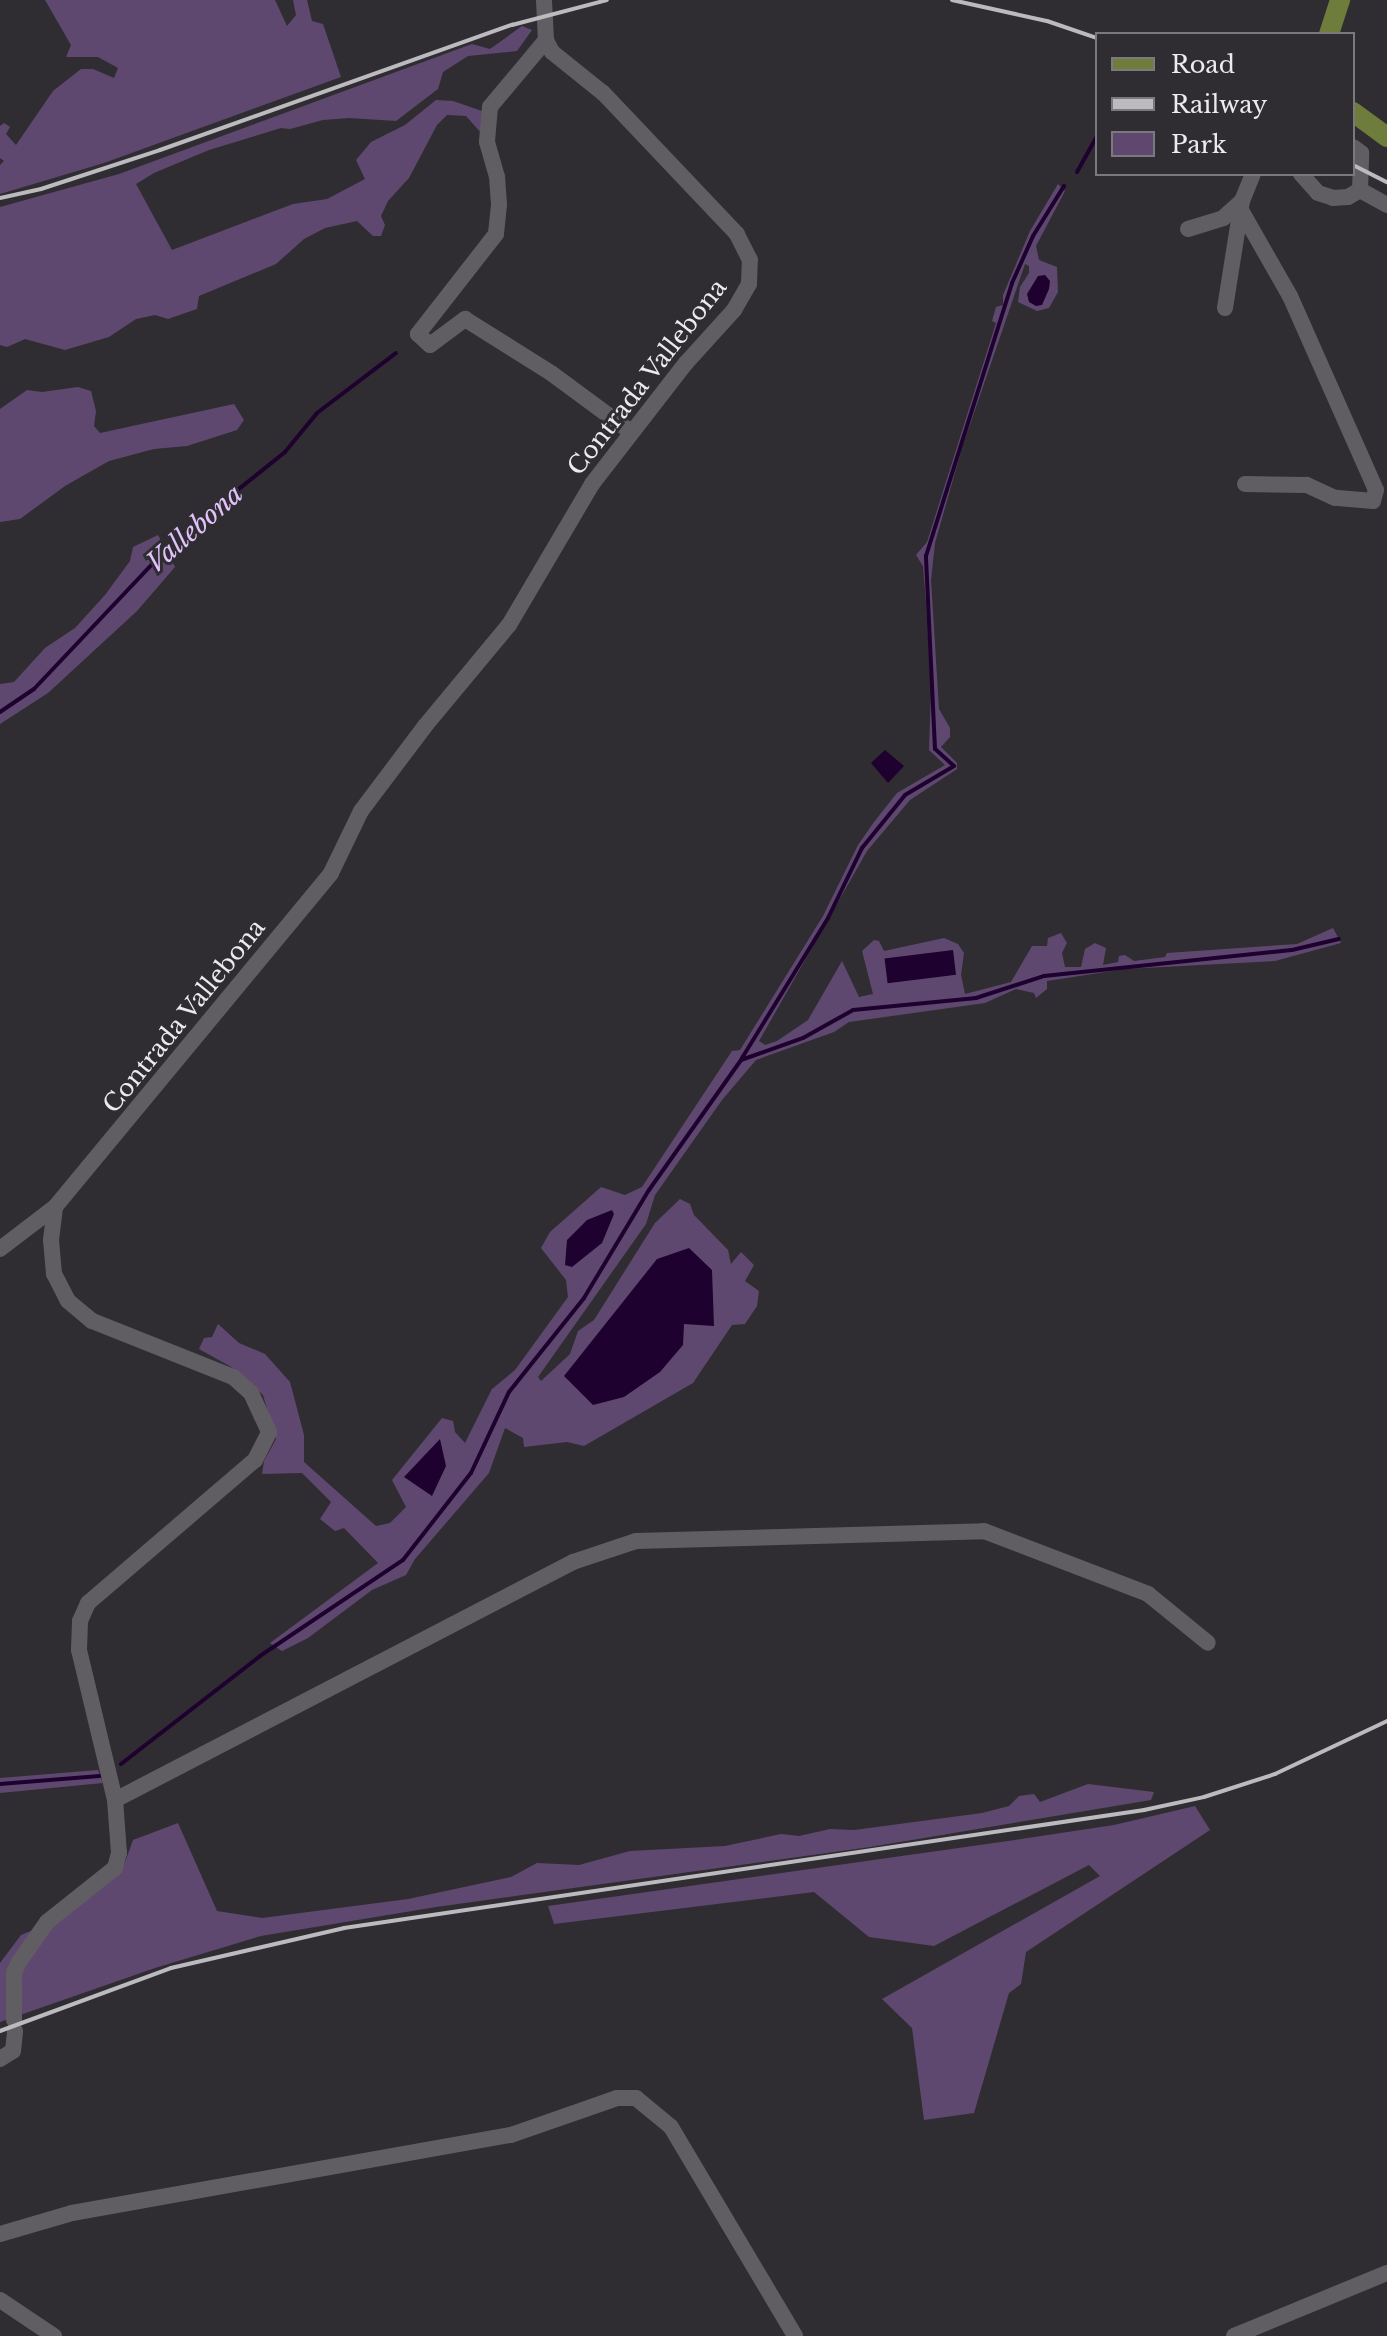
<!DOCTYPE html>
<style>
body{margin:0}
#map{position:relative;width:1387px;height:2336px;overflow:hidden;background:#2f2d31;font-family:"Libre Baskerville",serif}
div>[style]{position:absolute}
[style*='--x']{left:calc(var(--x)*1px);top:calc(var(--y)*1px);width:calc(var(--w)*1px);rotate:calc(var(--a)*1deg)}
.green>*{inset:0;background:#5f4870}
.water>*{inset:0;background:#1e012f;transform-origin:0 0}
.stream>*{height:4px;margin:-2px;padding:0 2px;transform-origin:2px;border-radius:2px;background:#1e012f}
.minor>*{height:16px;margin:-8px;padding:0 8px;transform-origin:8px;border-radius:8px;background:#615e63}
.major>*{height:20px;margin:-10px;padding:0 10px;transform-origin:10px;border-radius:10px;background:#6e7d3b}
.rail>*{height:4px;margin:-2px;padding:0 2px;transform-origin:2px;border-radius:2px;background:#bcbabe}
span{translate:-50% -50%;white-space:nowrap;text-align:center;line-height:1.15;-webkit-text-stroke:6px #2f2d31;paint-order:stroke}
.street-label{font-size:24px;color:#eceaee}
.water-label{font-size:26px;color:#e2c2fc;font-style:italic}
.legend{position:absolute;left:1095px;top:32px;width:260px;height:144px;box-sizing:border-box;background:#2f2d31;border:2px solid #7b797d;margin:0;padding:10px 14px;list-style:none;font-size:24px;color:#eceaee}
.legend li{display:flex;align-items:center;gap:16px;height:40px}
.legend b{width:40px;border:2px solid #7b797d}
</style>
<div id="map">
<div class="green">
<div style="clip-path:polygon(45px 0,275px 0,287px 26px,296px 15px,293px 0,307px 0,312px 21px,323px 24px,341px 77px,104px 163px,0 194px,0 165px,4px 161px,0 158px,0 126px,4px 123px,10px 127px,6px 134px,16px 145px,53px 91px,81px 69px,93px 69px,114px 78px,118px 68px,98px 57px,66px 57px,71px 45px)"></div>
<div style="clip-path:polygon(522px 26px,532px 30px,517px 51px,468px 56px,443px 72px,438px 89px,396px 121px,349px 118px,323px 120px,290px 129px,281px 128px,209px 150px,154px 173px,136px 184px,172px 250px,293px 204px,327px 199px,365px 179px,356px 160px,371px 142px,405px 125px,436px 100px,453px 101px,482px 111px,482px 134px,466px 116px,447px 115px,437px 125px,409px 178px,388px 201px,381px 216px,385px 225px,381px 236px,373px 236px,357px 221px,325px 228px,304px 239px,276px 264px,199px 296px,197px 309px,168px 319px,155px 315px,136px 319px,109px 337px,65px 350px,25px 339px,7px 347px,0 345px,0 207px,119px 174px,472px 44px,490px 49px)"></div>
<div style="clip-path:polygon(1058px 184px,1065px 191px,1036px 246px,1039px 260px,1057px 267px,1058px 292px,1049px 308px,1037px 311px,1018px 302px,1020px 287px,1029px 273px,1029px 266px,1025px 264px,962px 448px,935px 543px,931px 580px,939px 709px,950px 728px,950px 737px,941px 747px,957px 763px,957px 769px,910px 800px,867px 851px,759px 1041px,765px 1045px,777px 1041px,808px 1020px,842px 961px,859px 997px,873px 994px,862px 951px,874px 940px,879px 941px,884px 951px,944px 938px,958px 944px,964px 953px,961px 975px,965px 994px,1011px 982px,1032px 946px,1047px 946px,1048px 938px,1061px 933px,1067px 943px,1062px 953px,1065px 967px,1081px 967px,1085px 949px,1095px 943px,1106px 948px,1103px 965px,1118px 962px,1119px 956px,1125px 955px,1134px 961px,1165px 957px,1167px 953px,1297px 944px,1333px 928px,1341px 943px,1275px 961px,1125px 969px,1047px 981px,1047px 989px,1036px 998px,1034px 993px,1016px 989px,985px 1003px,849px 1022px,834px 1032px,756px 1060px,722px 1100px,655px 1195px,646px 1224px,538px 1377px,541px 1381px,570px 1354px,578px 1331px,594px 1320px,655px 1223px,680px 1199px,690px 1204px,694px 1215px,728px 1250px,731px 1264px,741px 1252px,754px 1265px,745px 1281px,759px 1291px,757px 1306px,745px 1324px,732px 1325px,693px 1383px,584px 1446px,567px 1442px,524px 1447px,523px 1438px,505px 1428px,489px 1473px,415px 1559px,406px 1575px,372px 1590px,308px 1638px,282px 1651px,270px 1643px,378px 1563px,344px 1528px,335px 1531px,320px 1519px,331px 1502px,302px 1473px,262px 1474px,264px 1461px,276px 1439px,263px 1395px,233px 1368px,199px 1349px,204px 1338px,212px 1337px,218px 1324px,239px 1343px,265px 1354px,290px 1382px,304px 1435px,304px 1462px,376px 1526px,390px 1523px,406px 1507px,392px 1480px,442px 1418px,453px 1421px,455px 1432px,465px 1443px,492px 1389px,515px 1370px,568px 1297px,566px 1280px,541px 1248px,550px 1232px,601px 1187px,625px 1195px,642px 1187px,732px 1051px,740px 1050px,823px 916px,858px 845px,874px 822px,897px 793px,945px 765px,929px 750px,931px 690px,926px 603px,923px 566px,916px 555px,927px 542px,996px 323px,992px 321px,996px 307px,1003px 305px,1003px 295px,1030px 231px)"></div>
<div style="clip-path:polygon(78px 387px,91px 391px,96px 411px,94px 426px,100px 433px,234px 404px,244px 420px,237px 430px,187px 446px,154px 449px,109px 461px,65px 486px,20px 519px,0 522px,0 409px,27px 390px,42px 392px)"></div>
<div style="clip-path:polygon(158px 535px,175px 567px,137px 611px,48px 693px,0 724px,0 684px,14px 682px,45px 648px,75px 628px,105px 595px,130px 561px,133px 547px)"></div>
<div style="clip-path:polygon(98px 1770px,103px 1783px,0 1793px,0 1778px)"></div>
<div style="clip-path:polygon(1088px 1784px,1154px 1792px,1151px 1800px,870px 1847px,436px 1907px,261px 1936px,155px 1968px,0 2022px,0 1963px,21px 1935px,57px 1920px,124px 1865px,133px 1840px,178px 1823px,217px 1911px,262px 1918px,408px 1899px,511px 1877px,537px 1863px,579px 1865px,630px 1851px,725px 1846px,781px 1834px,799px 1836px,830px 1829px,854px 1830px,982px 1813px,1009px 1806px,1019px 1796px,1034px 1794px,1040px 1802px)"></div>
<div style="clip-path:polygon(1195px 1806px,1210px 1830px,1026px 1952px,1021px 1984px,1009px 1993px,974px 2113px,924px 2120px,912px 2028px,882px 1999px,1100px 1876px,1089px 1865px,934px 1946px,869px 1937px,814px 1892px,554px 1924px,548px 1906px,1015px 1840px,1114px 1825px)"></div>
</div>
<div class="water">
<div style="clip-path:polygon(1045px 275px,1050px 281px,1049px 289px,1042px 305px,1036px 306px,1029px 302px,1027px 294px,1038px 276px)"></div>
<div style="clip-path:polygon(885px 750px,904px 766px,888px 783px,871px 763px)"></div>
<div style="left:953px;top:950px;width:25px;height:69px;rotate:83deg"></div>
<div style="clip-path:polygon(612px 1210px,614px 1214px,602px 1243px,572px 1267px,565px 1265px,567px 1240px,587px 1220px)"></div>
<div style="clip-path:polygon(689px 1248px,712px 1270px,714px 1326px,684px 1324px,683px 1345px,660px 1372px,624px 1397px,593px 1405px,564px 1376px,657px 1259px)"></div>
<div style="clip-path:polygon(440px 1439px,446px 1466px,432px 1496px,404px 1477px)"></div>
</div>
<div class="stream">
<div style="--x:1077;--y:172;--w:41;--a:-60.9"></div>
<div style="--x:0;--y:712;--w:41;--a:-34.1"></div>
<div style="--x:34;--y:689;--w:204;--a:-46.6"></div>
<div style="--x:174;--y:541;--w:142;--a:-38.7"></div>
<div style="--x:285;--y:452;--w:50;--a:-50.6"></div>
<div style="--x:317;--y:413;--w:99;--a:-37.2"></div>
<div style="--x:742;--y:1058;--w:164;--a:-58.4"></div>
<div style="--x:828;--y:918;--w:78;--a:-64.1"></div>
<div style="--x:862;--y:848;--w:68;--a:-50.9"></div>
<div style="--x:905;--y:795;--w:57;--a:-30.6"></div>
<div style="--x:954;--y:766;--w:25;--a:-138"></div>
<div style="--x:935;--y:749;--w:193;--a:-92.7"></div>
<div style="--x:926;--y:556;--w:286;--a:-72.5"></div>
<div style="--x:1012;--y:283;--w:51;--a:-65.9"></div>
<div style="--x:1033;--y:236;--w:59;--a:-58.2"></div>
<div style="--x:121;--y:1764;--w:176;--a:-37.8"></div>
<div style="--x:260;--y:1656;--w:172;--a:-33.9"></div>
<div style="--x:403;--y:1560;--w:110;--a:-52"></div>
<div style="--x:471;--y:1473;--w:89;--a:-64.9"></div>
<div style="--x:509;--y:1392;--w:120;--a:-51.4"></div>
<div style="--x:584;--y:1298;--w:126;--a:-59"></div>
<div style="--x:649;--y:1190;--w:159;--a:-54.7"></div>
<div style="--x:741;--y:1060;--w:66;--a:-19.5"></div>
<div style="--x:803;--y:1038;--w:57;--a:-29.2"></div>
<div style="--x:853;--y:1010;--w:124;--a:-5.6"></div>
<div style="--x:976;--y:998;--w:71;--a:-17.9"></div>
<div style="--x:1044;--y:976;--w:249;--a:-6"></div>
<div style="--x:1292;--y:950;--w:48;--a:-13.2"></div>
<div style="--x:0;--y:1784;--w:100;--a:-4.6"></div>
</div>
<div class="minor">
<div style="--x:546;--y:40;--w:87;--a:129.9"></div>
<div style="--x:490;--y:107;--w:35;--a:95"></div>
<div style="--x:487;--y:142;--w:35;--a:74"></div>
<div style="--x:497;--y:176;--w:29;--a:86"></div>
<div style="--x:499;--y:205;--w:29;--a:96"></div>
<div style="--x:496;--y:234;--w:127;--a:128"></div>
<div style="--x:418;--y:334;--w:16;--a:43"></div>
<div style="--x:430;--y:345;--w:44;--a:-36.6"></div>
<div style="--x:465;--y:319;--w:102;--a:32.1"></div>
<div style="--x:551;--y:373;--w:99;--a:36.4"></div>
<div style="--x:1301;--y:174;--w:25;--a:48"></div>
<div style="--x:1318;--y:193;--w:16;--a:18"></div>
<div style="--x:1333;--y:198;--w:15;--a:-4"></div>
<div style="--x:1348;--y:197;--w:14;--a:-30"></div>
<div style="--x:1360;--y:190;--w:37;--a:-88"></div>
<div style="--x:1361;--y:153;--w:10;--a:-143"></div>
<div style="--x:1360;--y:190;--w:31;--a:29"></div>
<div style="--x:1242;--y:212;--w:97;--a:60.3"></div>
<div style="--x:1290;--y:296;--w:212;--a:66.1"></div>
<div style="--x:1376;--y:490;--w:11;--a:105"></div>
<div style="--x:1373;--y:501;--w:38;--a:-175"></div>
<div style="--x:1335;--y:498;--w:31;--a:-155"></div>
<div style="--x:1307;--y:485;--w:62;--a:-179.1"></div>
<div style="--x:1188;--y:229;--w:37;--a:-17"></div>
<div style="--x:1223;--y:218;--w:25;--a:-42"></div>
<div style="--x:1225;--y:308;--w:108;--a:-81"></div>
<div style="--x:1242;--y:201;--w:29;--a:-68"></div>
<div style="--x:0;--y:1249;--w:69;--a:-37.4"></div>
<div style="--x:115;--y:1800;--w:516;--a:-27.46"></div>
<div style="--x:573;--y:1562;--w:66;--a:-18.4"></div>
<div style="--x:636;--y:1541;--w:348;--a:-1.6"></div>
<div style="--x:984;--y:1531;--w:176;--a:21"></div>
<div style="--x:1148;--y:1594;--w:77;--a:39.2"></div>
<div style="--x:14;--y:2020;--w:47;--a:-90"></div>
<div style="--x:14;--y:1973;--w:12;--a:-66"></div>
<div style="--x:19;--y:1962;--w:49;--a:-55"></div>
<div style="--x:47;--y:1922;--w:87;--a:-38.5"></div>
<div style="--x:115;--y:1868;--w:16;--a:-75"></div>
<div style="--x:119;--y:1853;--w:53;--a:-94.3"></div>
<div style="--x:115;--y:1800;--w:154;--a:-103.5"></div>
<div style="--x:79;--y:1650;--w:29;--a:-88"></div>
<div style="--x:80;--y:1621;--w:20;--a:-66"></div>
<div style="--x:88;--y:1603;--w:220;--a:-40.6"></div>
<div style="--x:255;--y:1460;--w:31;--a:-63"></div>
<div style="--x:269;--y:1432;--w:43;--a:-114.8"></div>
<div style="--x:251;--y:1393;--w:24;--a:-138"></div>
<div style="--x:233;--y:1377;--w:152;--a:-158.3"></div>
<div style="--x:92;--y:1321;--w:31;--a:-140"></div>
<div style="--x:68;--y:1301;--w:30;--a:-117"></div>
<div style="--x:54;--y:1274;--w:34;--a:-95"></div>
<div style="--x:51;--y:1240;--w:33;--a:-83"></div>
<div style="--x:55;--y:1207;--w:433;--a:-50.4"></div>
<div style="--x:331;--y:873;--w:69;--a:-64.2"></div>
<div style="--x:361;--y:811;--w:106;--a:-53"></div>
<div style="--x:425;--y:726;--w:131;--a:-50.3"></div>
<div style="--x:509;--y:625;--w:164;--a:-59.5"></div>
<div style="--x:592;--y:484;--w:153;--a:-52.2"></div>
<div style="--x:686;--y:363;--w:72;--a:-47.8"></div>
<div style="--x:734;--y:310;--w:30;--a:-60"></div>
<div style="--x:749;--y:284;--w:24;--a:-88"></div>
<div style="--x:750;--y:260;--w:29;--a:-117"></div>
<div style="--x:737;--y:234;--w:195;--a:-133.5"></div>
<div style="--x:603;--y:93;--w:65;--a:-141.2"></div>
<div style="--x:552;--y:52;--w:13;--a:-117"></div>
<div style="--x:546;--y:40;--w:40;--a:-92.9"></div>
<div style="--x:0;--y:2059;--w:15;--a:-32"></div>
<div style="--x:13;--y:2051;--w:20;--a:-84"></div>
<div style="--x:0;--y:2234;--w:75;--a:-16.3"></div>
<div style="--x:72;--y:2213;--w:446;--a:-10.1"></div>
<div style="--x:511;--y:2135;--w:112;--a:-19.2"></div>
<div style="--x:617;--y:2098;--w:19;--a:0"></div>
<div style="--x:636;--y:2098;--w:45;--a:39.6"></div>
<div style="--x:671;--y:2127;--w:243;--a:59.3"></div>
<div style="--x:0;--y:2300;--w:65;--a:33.7"></div>
<div style="--x:1234;--y:2336;--w:165;--a:-22.4"></div>
</div>
<div class="major">
<div style="--x:1329;--y:34;--w:36;--a:-72"></div>
<div style="--x:1353;--y:112;--w:42;--a:36.3"></div>
</div>
<div class="rail">
<div style="--x:952;--y:0;--w:97;--a:12.5"></div>
<div style="--x:1047;--y:21;--w:53;--a:18.8"></div>
<div style="--x:1353;--y:165;--w:38;--a:27"></div>
<div style="--x:0;--y:198;--w:42;--a:-12.4"></div>
<div style="--x:41;--y:189;--w:125;--a:-18.1"></div>
<div style="--x:160;--y:150;--w:374;--a:-19.6"></div>
<div style="--x:512;--y:25;--w:98;--a:-14.7"></div>
<div style="--x:0;--y:2031;--w:182;--a:-20.2"></div>
<div style="--x:171;--y:1968;--w:178;--a:-13"></div>
<div style="--x:344;--y:1928;--w:809;--a:-8.39"></div>
<div style="--x:1144;--y:1810;--w:61;--a:-12.2"></div>
<div style="--x:1204;--y:1797;--w:75;--a:-17.9"></div>
<div style="--x:1275;--y:1774;--w:124;--a:-25.3"></div>
</div>
<div class="street-label">
<span style="left:647px;top:377px;rotate:-52deg">Contrada Vallebona</span>
<span style="left:184px;top:1016px;rotate:-51deg">Contrada Vallebona</span>
</div>
<div class="water-label">
<span style="left:195px;top:529px;rotate:-41deg">Vallebona</span>
</div>
<ul class="legend">
<li><b style="height:10px;background:#6e7d3b"></b>Road</li>
<li><b style="height:10px;background:#bcbabe"></b>Railway</li>
<li><b style="height:22px;background:#5f4870"></b>Park</li>
</ul>
</div>
